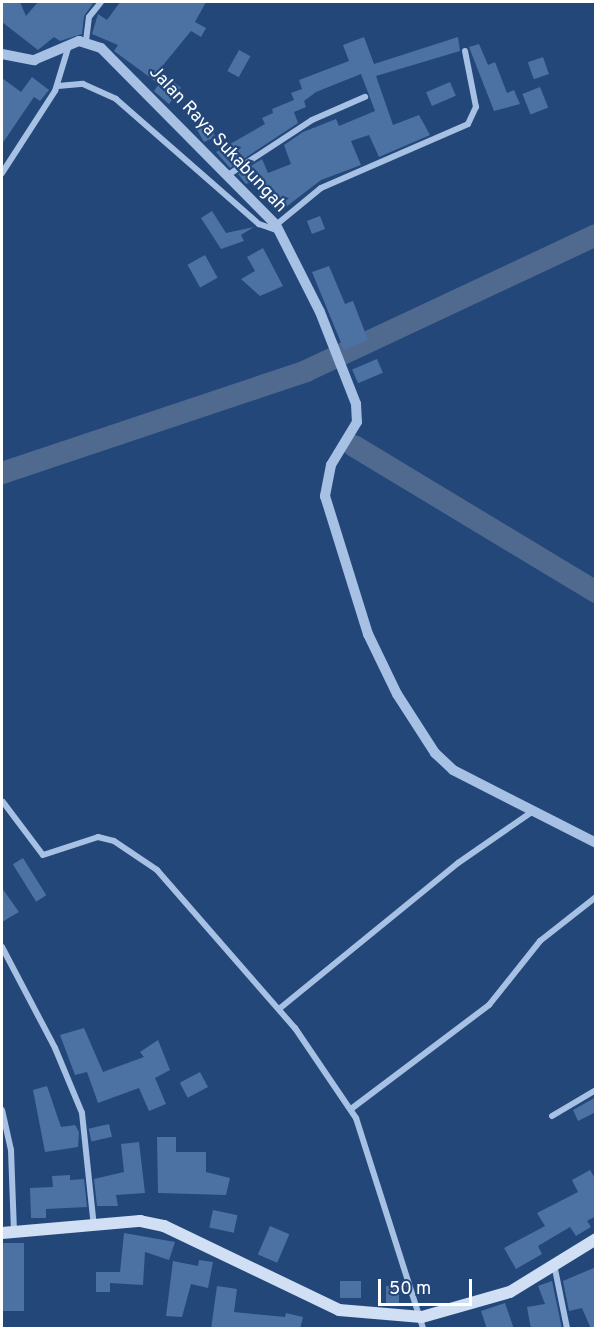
<!DOCTYPE html>
<style>
body{margin:0}
#map{position:relative;width:597px;height:1330px;overflow:hidden;background:#24477a;font-family:Overpass,sans-serif}
div>[style]{position:absolute}
[style*='--x']{left:calc(var(--x)*1px);top:calc(var(--y)*1px);width:calc(var(--w)*1px);rotate:calc(var(--a)*1deg)}
.river>*{height:22px;margin:-11px;padding:0 11px;transform-origin:11px;border-radius:11px;background:#50698e}
.building>*{inset:0;background:#4c71a3;transform-origin:0 0}
.minor>*{height:6px;margin:-3px;padding:0 3px;transform-origin:3px;border-radius:3px;background:#a7c1e4}
.tertiary>*{height:10px;margin:-5px;padding:0 5px;transform-origin:5px;border-radius:5px;background:#a7c1e4}
.secondary>*{height:12px;margin:-6px;padding:0 6px;transform-origin:6px;border-radius:6px;background:#d0dff4}
span{translate:-50% -50%;white-space:nowrap;text-align:center;line-height:1.15;-webkit-text-stroke:4.5px #24477a;paint-order:stroke}
.street-label{font-size:18px;color:#fff}
.frame{position:absolute;inset:0;border:3px solid #fff;pointer-events:none}
.scale{position:absolute;left:378px;top:1279px;width:94px;height:27px;box-sizing:border-box;border:3px solid #fff;border-top:0;padding-left:8px;font-size:18px;line-height:21px;white-space:nowrap;color:#fff;-webkit-text-stroke:4px #24477a;paint-order:stroke}
</style>
<div id="map">
<div class="river">
<div style="--x:354;--y:446;--w:283;--a:31.1"></div>
<div style="--x:2;--y:473;--w:321;--a:-18.5"></div>
<div style="--x:306;--y:371;--w:320;--a:-25.1"></div>
</div>
<div class="building">
<div style="clip-path:polygon(2px 2px,20px 2px,26px 16px,38px 2px,94px 2px,84px 16px,82px 34px,60px 41px,54px 37px,38px 50px,2px 22px)"></div>
<div style="clip-path:polygon(120px 2px,206px 2px,195px 22px,206px 28px,201px 37px,191px 31px,159px 70px,181px 88px,169px 104px,154px 91px,159px 84px,114px 51px,118px 45px,92px 34px,98px 14px,107px 20px)"></div>
<div style="clip-path:polygon(364px 37px,374px 64px,458px 37px,460px 51px,376px 76px,393px 125px,419px 115px,430px 135px,379px 157px,369px 135px,351px 141px,361px 165px,321px 180px,278px 213px,261px 178px,246px 184px,238px 174px,262px 159px,268px 173px,291px 164px,284px 145px,303px 132px,336px 119px,339px 126px,375px 111px,361px 74px,316px 92px,304px 101px,306px 107px,294px 112px,298px 123px,230px 168px,216px 152px,265px 124px,262px 118px,273px 113px,272px 109px,294px 100px,291px 93px,302px 89px,299px 80px,349px 61px,343px 45px)"></div>
<div style="clip-path:polygon(479px 44px,488px 65px,495px 62px,507px 93px,514px 90px,520px 104px,494px 111px,469px 47px)"></div>
<div style="left:239px;top:50px;width:13px;height:24px;rotate:29deg"></div>
<div style="left:543px;top:57px;width:18px;height:16px;rotate:71deg"></div>
<div style="clip-path:polygon(32px 77px,49px 90px,40px 101px,34px 97px,2px 144px,2px 78px,21px 92px)"></div>
<div style="left:450px;top:82px;width:15px;height:26px;rotate:67deg"></div>
<div style="left:540px;top:87px;width:22px;height:19px;rotate:68deg"></div>
<div style="clip-path:polygon(209px 120px,215px 137px,204px 142px,195px 126px)"></div>
<div style="clip-path:polygon(212px 211px,226px 233px,254px 227px,241px 235px,244px 241px,221px 249px,201px 218px)"></div>
<div style="left:320px;top:216px;width:14px;height:14px;rotate:69deg"></div>
<div style="clip-path:polygon(263px 248px,283px 286px,260px 296px,241px 279px,255px 271px,247px 257px)"></div>
<div style="left:205px;top:255px;width:26px;height:20px;rotate:61deg"></div>
<div style="clip-path:polygon(329px 266px,345px 304px,353px 301px,368px 340px,344px 350px,312px 272px)"></div>
<div style="left:377px;top:359px;width:15px;height:27px;rotate:67deg"></div>
<div style="left:23px;top:858px;width:44px;height:12px;rotate:58deg"></div>
<div style="clip-path:polygon(2px 888px,19px 912px,2px 922px)"></div>
<div style="clip-path:polygon(84px 1028px,103px 1072px,144px 1057px,140px 1052px,158px 1040px,170px 1070px,155px 1078px,166px 1104px,149px 1111px,139px 1088px,98px 1103px,87px 1072px,75px 1075px,60px 1035px)"></div>
<div style="left:200px;top:1072px;width:17px;height:23px;rotate:62deg"></div>
<div style="clip-path:polygon(47px 1086px,61px 1127px,75px 1125px,79px 1132px,78px 1147px,45px 1152px,33px 1090px)"></div>
<div style="clip-path:polygon(596px 1097px,596px 1112px,578px 1121px,573px 1110px)"></div>
<div style="left:109px;top:1124px;width:13px;height:21px;rotate:77deg"></div>
<div style="clip-path:polygon(157px 1137px,176px 1137px,176px 1152px,206px 1152px,206px 1172px,230px 1178px,226px 1195px,158px 1193px)"></div>
<div style="clip-path:polygon(139px 1142px,145px 1193px,116px 1195px,118px 1206px,97px 1206px,94px 1179px,124px 1172px,121px 1144px)"></div>
<div style="clip-path:polygon(590px 1170px,596px 1180px,596px 1216px,587px 1221px,591px 1227px,576px 1236px,570px 1227px,538px 1246px,542px 1254px,516px 1269px,504px 1248px,545px 1226px,537px 1213px,578px 1192px,572px 1180px)"></div>
<div style="clip-path:polygon(70px 1175px,70px 1180px,84px 1179px,87px 1207px,46px 1209px,46px 1218px,31px 1218px,30px 1188px,53px 1187px,52px 1176px)"></div>
<div style="left:213px;top:1210px;width:25px;height:18px;rotate:12deg"></div>
<div style="left:270px;top:1226px;width:21px;height:31px;rotate:23deg"></div>
<div style="clip-path:polygon(124px 1233px,175px 1242px,169px 1260px,145px 1252px,143px 1285px,110px 1283px,110px 1292px,96px 1292px,96px 1272px,120px 1272px)"></div>
<div style="left:2px;top:1243px;width:22px;height:68px"></div>
<div style="clip-path:polygon(199px 1260px,213px 1262px,208px 1288px,191px 1284px,182px 1317px,166px 1316px,173px 1261px,198px 1266px)"></div>
<div style="clip-path:polygon(596px 1267px,596px 1329px,591px 1329px,582px 1308px,569px 1311px,563px 1281px)"></div>
<div style="left:340px;top:1281px;width:21px;height:17px"></div>
<div style="clip-path:polygon(552px 1281px,562px 1329px,531px 1329px,527px 1307px,545px 1304px,538px 1286px)"></div>
<div style="clip-path:polygon(217px 1286px,237px 1289px,234px 1312px,285px 1317px,286px 1313px,303px 1317px,300px 1329px,211px 1329px)"></div>
<div style="left:386px;top:1286px;width:13px;height:17px"></div>
<div style="clip-path:polygon(505px 1303px,514px 1329px,487px 1329px,481px 1311px)"></div>
</div>
<div class="minor">
<div style="--x:86;--y:41;--w:24;--a:-83"></div>
<div style="--x:89;--y:17;--w:19;--a:-51"></div>
<div style="--x:58;--y:86;--w:25;--a:-5"></div>
<div style="--x:83;--y:84;--w:36;--a:24"></div>
<div style="--x:116;--y:99;--w:190;--a:41.2"></div>
<div style="--x:259;--y:224;--w:21;--a:19"></div>
<div style="--x:2;--y:173;--w:98;--a:-57.1"></div>
<div style="--x:55;--y:91;--w:48;--a:-73.1"></div>
<div style="--x:228;--y:175;--w:100;--a:-33.2"></div>
<div style="--x:312;--y:120;--w:58;--a:-23.5"></div>
<div style="--x:276;--y:225;--w:58;--a:-39.4"></div>
<div style="--x:321;--y:188;--w:160;--a:-23.5"></div>
<div style="--x:468;--y:124;--w:19;--a:-65"></div>
<div style="--x:476;--y:107;--w:57;--a:-101.1"></div>
<div style="--x:3;--y:802;--w:66;--a:53"></div>
<div style="--x:43;--y:855;--w:58;--a:-18.1"></div>
<div style="--x:98;--y:837;--w:16;--a:14"></div>
<div style="--x:114;--y:841;--w:52;--a:34"></div>
<div style="--x:157;--y:870;--w:210;--a:48.9"></div>
<div style="--x:295;--y:1028;--w:109;--a:55.9"></div>
<div style="--x:356;--y:1118;--w:220;--a:72.3"></div>
<div style="--x:2;--y:947;--w:114;--a:62.3"></div>
<div style="--x:55;--y:1048;--w:70;--a:67.4"></div>
<div style="--x:82;--y:1113;--w:115;--a:84"></div>
<div style="--x:279;--y:1009;--w:231;--a:-39.2"></div>
<div style="--x:458;--y:863;--w:91;--a:-34.7"></div>
<div style="--x:351;--y:1109;--w:173;--a:-37"></div>
<div style="--x:489;--y:1005;--w:82;--a:-51.4"></div>
<div style="--x:540;--y:941;--w:71;--a:-38.2"></div>
<div style="--x:2;--y:1110;--w:41;--a:77.3"></div>
<div style="--x:11;--y:1150;--w:83;--a:87.9"></div>
<div style="--x:552;--y:1116;--w:51;--a:-30.6"></div>
<div style="--x:555;--y:1269;--w:60;--a:78.5"></div>
</div>
<div class="tertiary">
<div style="--x:2;--y:54;--w:33;--a:11"></div>
<div style="--x:34;--y:60;--w:49;--a:-22.9"></div>
<div style="--x:79;--y:41;--w:23;--a:18"></div>
<div style="--x:101;--y:48;--w:249;--a:45.3"></div>
<div style="--x:276;--y:225;--w:97;--a:63.2"></div>
<div style="--x:320;--y:312;--w:99;--a:68.6"></div>
<div style="--x:356;--y:404;--w:18;--a:87"></div>
<div style="--x:357;--y:422;--w:50;--a:121.2"></div>
<div style="--x:331;--y:465;--w:32;--a:101"></div>
<div style="--x:325;--y:496;--w:145;--a:72.7"></div>
<div style="--x:368;--y:634;--w:67;--a:64.2"></div>
<div style="--x:397;--y:694;--w:70;--a:57.2"></div>
<div style="--x:435;--y:753;--w:25;--a:43"></div>
<div style="--x:453;--y:770;--w:161;--a:27"></div>
</div>
<div class="secondary">
<div style="--x:2;--y:1233;--w:139;--a:-5"></div>
<div style="--x:140;--y:1221;--w:25;--a:12"></div>
<div style="--x:164;--y:1226;--w:194;--a:25.6"></div>
<div style="--x:339;--y:1310;--w:83;--a:4.8"></div>
<div style="--x:422;--y:1317;--w:91;--a:-15.9"></div>
<div style="--x:510;--y:1292;--w:101;--a:-31.6"></div>
</div>
<div class="street-label">
<span style="left:217px;top:140px;rotate:47deg">Jalan Raya Sukabungah</span>
</div>
<div class="frame"></div>
<div class="scale">50 m</div>
</div>
